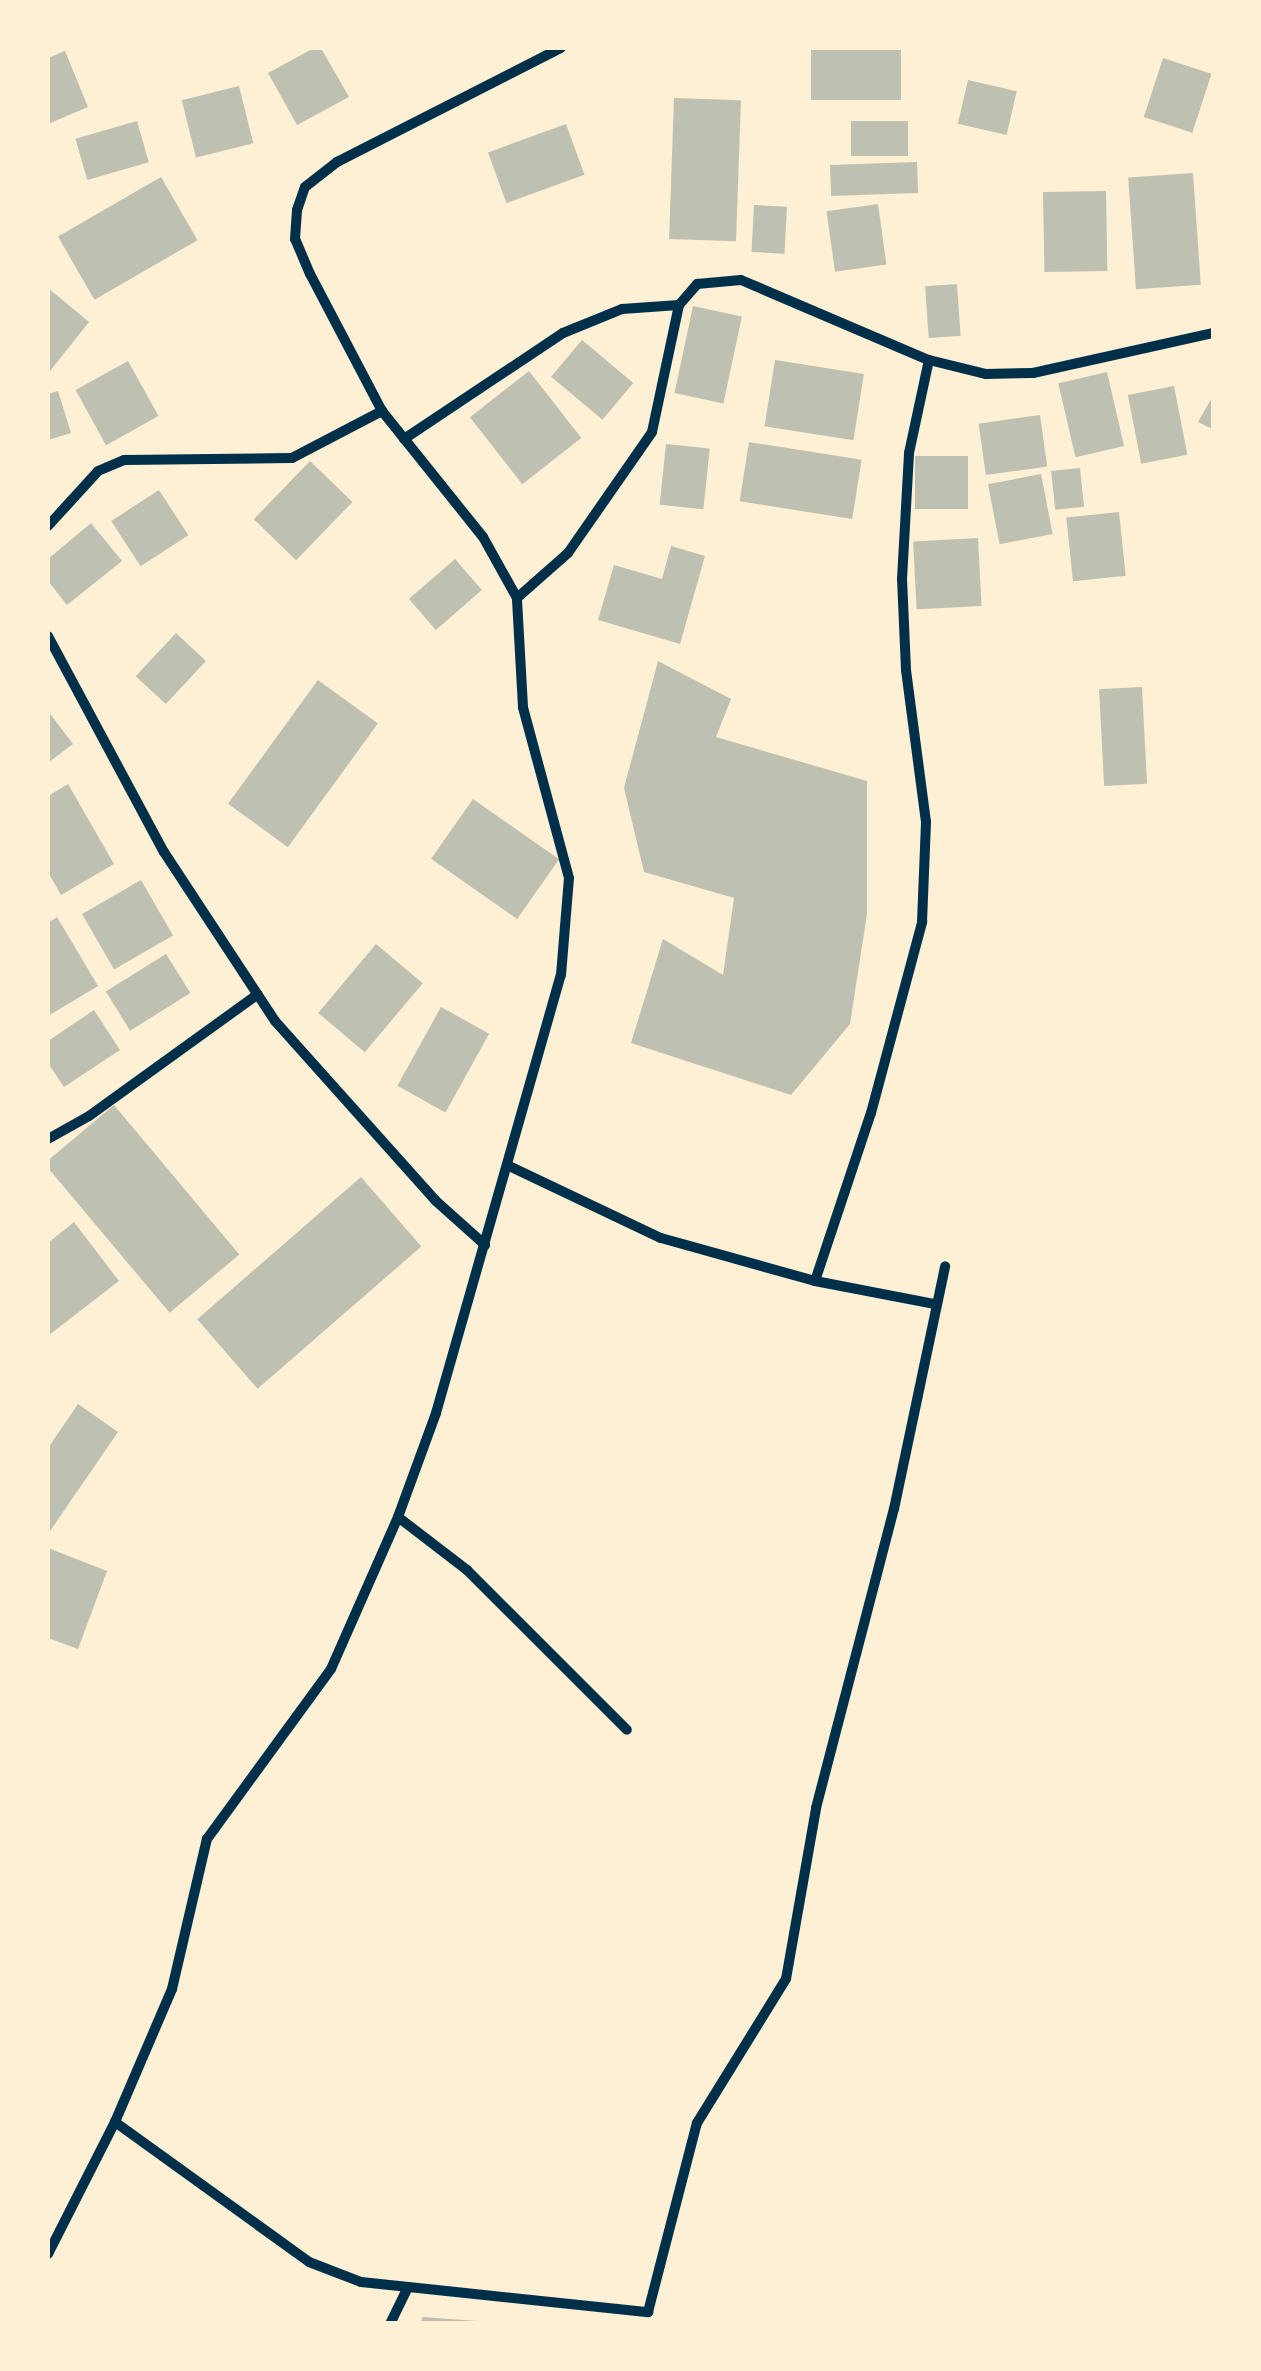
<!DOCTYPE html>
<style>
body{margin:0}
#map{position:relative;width:1261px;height:2371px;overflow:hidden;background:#fdf0d5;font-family:"Public Sans",sans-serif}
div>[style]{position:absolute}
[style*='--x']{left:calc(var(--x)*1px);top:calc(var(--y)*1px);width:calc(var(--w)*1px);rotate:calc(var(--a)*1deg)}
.building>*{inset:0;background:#bec0b2;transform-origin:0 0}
.minor>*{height:10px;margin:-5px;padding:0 5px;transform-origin:5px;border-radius:5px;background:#003049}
span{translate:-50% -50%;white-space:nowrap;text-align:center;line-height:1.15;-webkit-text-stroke:10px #fdf0d5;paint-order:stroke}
.frame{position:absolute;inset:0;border:50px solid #fdf0d5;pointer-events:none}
</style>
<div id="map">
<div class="building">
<div style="clip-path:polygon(314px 48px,321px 48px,349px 97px,297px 125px,268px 73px)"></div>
<div style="left:811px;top:49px;width:90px;height:51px"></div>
<div style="clip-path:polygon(65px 51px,88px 107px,48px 124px,48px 58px)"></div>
<div style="left:1163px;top:58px;width:51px;height:62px;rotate:18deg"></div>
<div style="left:968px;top:80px;width:50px;height:45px;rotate:13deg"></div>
<div style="left:239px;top:86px;width:59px;height:59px;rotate:76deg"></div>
<div style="left:674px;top:98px;width:67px;height:141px;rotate:2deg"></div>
<div style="left:137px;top:121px;width:43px;height:64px;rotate:74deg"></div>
<div style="left:908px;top:121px;width:35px;height:57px;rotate:90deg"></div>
<div style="left:566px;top:124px;width:54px;height:83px;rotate:70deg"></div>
<div style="left:917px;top:162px;width:31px;height:87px;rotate:88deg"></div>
<div style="left:1193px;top:173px;width:112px;height:65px;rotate:86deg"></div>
<div style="left:161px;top:177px;width:73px;height:119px;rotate:60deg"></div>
<div style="left:1106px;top:191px;width:80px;height:63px;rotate:89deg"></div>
<div style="left:878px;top:204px;width:61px;height:52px;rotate:82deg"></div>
<div style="left:754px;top:205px;width:33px;height:47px;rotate:3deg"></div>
<div style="left:957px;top:284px;width:52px;height:32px;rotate:86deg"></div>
<div style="clip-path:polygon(48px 288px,89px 322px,50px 371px,48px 369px)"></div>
<div style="left:693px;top:306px;width:50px;height:89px;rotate:12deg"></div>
<div style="left:582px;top:340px;width:67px;height:48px;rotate:40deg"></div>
<div style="left:775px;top:360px;width:90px;height:67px;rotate:9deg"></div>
<div style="left:128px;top:361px;width:63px;height:60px;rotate:61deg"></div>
<div style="left:529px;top:371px;width:85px;height:75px;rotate:52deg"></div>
<div style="left:1107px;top:372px;width:76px;height:50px;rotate:77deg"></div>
<div style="left:1174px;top:386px;width:70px;height:47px;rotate:79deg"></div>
<div style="clip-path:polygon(58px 391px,71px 433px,48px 440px,48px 394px)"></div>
<div style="clip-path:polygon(1214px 394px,1214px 430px,1198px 422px)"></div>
<div style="left:1040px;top:415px;width:52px;height:62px;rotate:82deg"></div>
<div style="left:749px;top:442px;width:114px;height:60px;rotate:9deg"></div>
<div style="left:666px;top:444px;width:44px;height:61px;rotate:6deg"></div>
<div style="left:915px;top:456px;width:53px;height:53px"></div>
<div style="left:310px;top:461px;width:59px;height:81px;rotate:44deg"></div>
<div style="left:1080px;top:468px;width:39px;height:29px;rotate:84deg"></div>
<div style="left:1041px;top:474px;width:61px;height:54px;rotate:79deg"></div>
<div style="left:159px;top:490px;width:54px;height:57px;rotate:57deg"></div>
<div style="left:1119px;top:512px;width:64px;height:53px;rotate:84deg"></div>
<div style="clip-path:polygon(91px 523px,122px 561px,67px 605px,48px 581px,48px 559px)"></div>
<div style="left:978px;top:538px;width:68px;height:65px;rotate:87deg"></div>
<div style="clip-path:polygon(671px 546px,705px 556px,680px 644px,598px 620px,614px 565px,662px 579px)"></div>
<div style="left:455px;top:559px;width:41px;height:61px;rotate:49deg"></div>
<div style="left:176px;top:633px;width:41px;height:59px;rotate:43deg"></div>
<div style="clip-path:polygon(658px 661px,731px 699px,716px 737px,867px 781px,867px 914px,850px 1024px,791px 1095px,631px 1043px,663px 939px,723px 975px,734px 898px,644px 872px,624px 788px)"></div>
<div style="left:318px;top:680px;width:74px;height:153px;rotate:36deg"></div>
<div style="left:1142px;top:687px;width:97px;height:43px;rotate:87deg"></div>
<div style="clip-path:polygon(48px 711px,73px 744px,48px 763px)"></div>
<div style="clip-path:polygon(68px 784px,114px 864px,61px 895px,48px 872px,48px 796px)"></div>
<div style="left:473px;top:799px;width:105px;height:73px;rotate:35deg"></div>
<div style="left:141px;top:880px;width:64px;height:68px;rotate:60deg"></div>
<div style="clip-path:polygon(57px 917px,98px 986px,48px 1016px,48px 923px)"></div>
<div style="left:376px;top:944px;width:61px;height:90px;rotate:40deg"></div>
<div style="left:166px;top:954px;width:46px;height:71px;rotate:58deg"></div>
<div style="left:441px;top:1007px;width:55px;height:90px;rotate:29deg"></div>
<div style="clip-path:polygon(94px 1010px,120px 1050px,64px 1087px,48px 1063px,48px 1041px)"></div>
<div style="left:114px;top:1105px;width:195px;height:91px;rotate:50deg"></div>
<div style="left:361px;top:1177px;width:92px;height:217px;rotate:49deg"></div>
<div style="clip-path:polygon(74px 1222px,119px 1281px,49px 1335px,48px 1243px)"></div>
<div style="clip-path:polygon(78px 1404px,118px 1432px,48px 1534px,48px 1448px)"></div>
<div style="clip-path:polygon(48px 1548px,107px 1571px,78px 1649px,48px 1638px)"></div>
<div style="clip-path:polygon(423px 2317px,477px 2321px,477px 2324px,419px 2324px)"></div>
</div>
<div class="minor">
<div style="--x:404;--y:439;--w:191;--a:-33.7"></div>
<div style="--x:563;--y:333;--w:64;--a:-22.1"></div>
<div style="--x:622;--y:309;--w:57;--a:-4"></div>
<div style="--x:48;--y:526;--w:74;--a:-47.7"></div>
<div style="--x:98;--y:471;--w:28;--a:-23"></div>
<div style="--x:124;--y:460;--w:168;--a:-0.7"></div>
<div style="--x:292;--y:458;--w:102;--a:-27.6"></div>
<div style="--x:517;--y:598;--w:68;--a:-41.4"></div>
<div style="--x:568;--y:553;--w:147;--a:-55.2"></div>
<div style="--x:652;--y:432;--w:130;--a:-78"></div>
<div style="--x:679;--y:305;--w:28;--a:-49"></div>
<div style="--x:697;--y:284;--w:44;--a:-5.2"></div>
<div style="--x:741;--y:280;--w:204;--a:23.1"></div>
<div style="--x:929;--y:360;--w:59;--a:13.8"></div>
<div style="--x:986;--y:374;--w:47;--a:-1.2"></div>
<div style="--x:1033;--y:373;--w:185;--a:-12.5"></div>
<div style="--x:48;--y:636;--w:245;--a:61.8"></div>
<div style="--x:164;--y:852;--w:202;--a:56.7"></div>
<div style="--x:275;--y:1021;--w:241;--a:48.2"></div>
<div style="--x:436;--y:1201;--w:66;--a:41.9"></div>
<div style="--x:48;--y:1139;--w:47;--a:-29.3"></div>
<div style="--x:89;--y:1116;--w:208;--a:-35.8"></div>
<div style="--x:507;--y:1165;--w:170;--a:25.4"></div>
<div style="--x:661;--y:1238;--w:160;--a:15.6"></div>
<div style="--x:815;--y:1281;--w:121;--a:10.9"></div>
<div style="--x:815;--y:1281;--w:177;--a:-71.6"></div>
<div style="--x:871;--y:1113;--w:198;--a:-75"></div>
<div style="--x:922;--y:922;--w:100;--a:-87.7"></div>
<div style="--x:926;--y:822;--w:153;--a:-97.5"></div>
<div style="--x:906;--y:670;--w:91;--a:-92.5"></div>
<div style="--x:902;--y:579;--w:126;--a:-86.8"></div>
<div style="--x:909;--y:453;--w:95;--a:-77.9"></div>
<div style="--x:398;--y:1517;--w:87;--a:37.5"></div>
<div style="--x:467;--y:1570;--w:226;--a:45"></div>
<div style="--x:115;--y:2122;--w:239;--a:35.8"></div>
<div style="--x:309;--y:2262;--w:56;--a:21"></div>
<div style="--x:361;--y:2282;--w:289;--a:6"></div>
<div style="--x:648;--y:2312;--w:195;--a:-75.5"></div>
<div style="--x:697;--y:2123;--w:169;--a:-58.3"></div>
<div style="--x:786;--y:1979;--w:174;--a:-80"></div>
<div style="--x:816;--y:1808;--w:309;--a:-75.4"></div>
<div style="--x:894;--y:1509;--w:248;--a:-78.1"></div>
<div style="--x:48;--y:2254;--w:148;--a:-63.1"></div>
<div style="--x:115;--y:2122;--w:145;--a:-66.8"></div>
<div style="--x:172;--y:1989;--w:154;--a:-76.9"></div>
<div style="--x:207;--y:1839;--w:210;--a:-53.9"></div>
<div style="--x:331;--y:1669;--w:166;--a:-66.2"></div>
<div style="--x:398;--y:1517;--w:111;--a:-69.9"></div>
<div style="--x:436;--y:1413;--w:455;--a:-74.1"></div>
<div style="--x:561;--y:975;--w:97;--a:-85.3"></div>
<div style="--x:569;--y:878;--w:177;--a:-105.1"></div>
<div style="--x:523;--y:707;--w:109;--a:-93.2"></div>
<div style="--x:517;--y:598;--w:70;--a:-119.1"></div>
<div style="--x:483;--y:537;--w:161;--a:-128.7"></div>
<div style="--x:382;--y:411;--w:155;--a:-117.7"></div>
<div style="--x:310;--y:274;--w:38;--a:-113"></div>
<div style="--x:295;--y:239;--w:29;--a:-86"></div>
<div style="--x:297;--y:210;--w:24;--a:-71"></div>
<div style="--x:305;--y:187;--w:41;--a:-38"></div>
<div style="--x:337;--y:162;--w:251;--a:-27"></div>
<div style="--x:390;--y:2324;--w:37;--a:-64"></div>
</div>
<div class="frame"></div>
</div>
